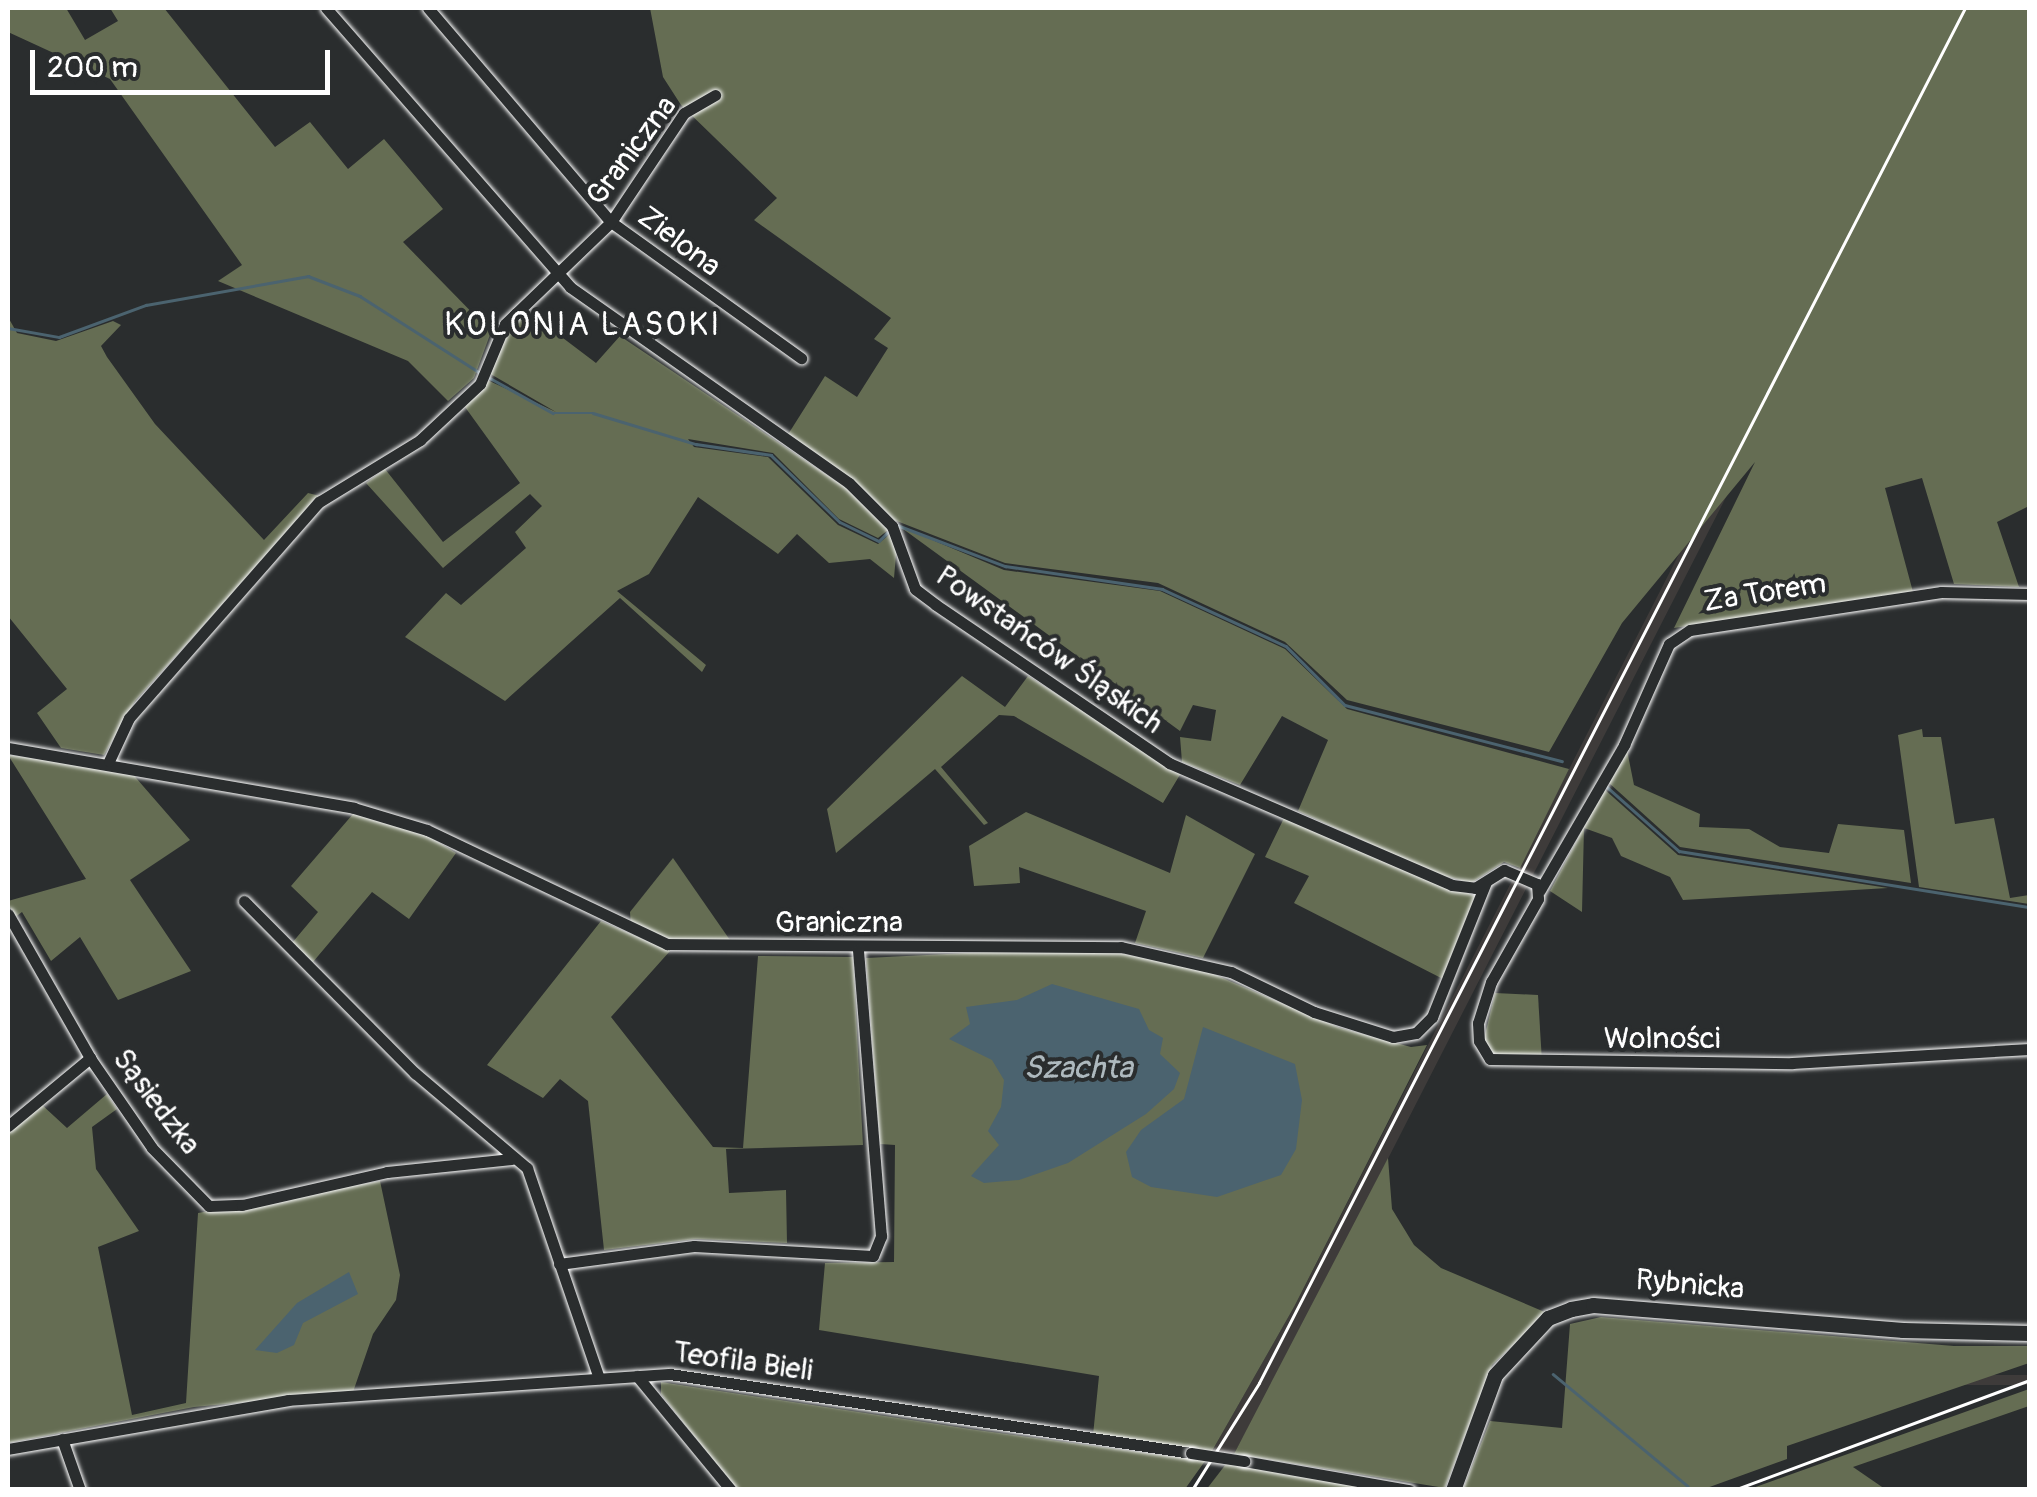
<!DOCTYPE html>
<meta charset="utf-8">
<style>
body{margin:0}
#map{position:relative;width:2037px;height:1497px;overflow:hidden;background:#2a2d2e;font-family:Pangolin,sans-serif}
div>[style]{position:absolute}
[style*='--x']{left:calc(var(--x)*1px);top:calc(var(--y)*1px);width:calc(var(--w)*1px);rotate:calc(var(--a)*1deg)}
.built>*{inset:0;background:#3e3b3a;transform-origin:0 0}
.green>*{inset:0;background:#656d53}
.water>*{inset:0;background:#4b636f}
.stream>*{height:2.5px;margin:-1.25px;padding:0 1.25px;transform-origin:1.25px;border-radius:1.25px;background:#4b636f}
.roads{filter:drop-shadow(0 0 2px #fff) drop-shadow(0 0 2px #fff)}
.street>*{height:11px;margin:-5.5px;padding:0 5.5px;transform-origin:5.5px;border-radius:5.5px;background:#2a2d2e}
.secondary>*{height:15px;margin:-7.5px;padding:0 7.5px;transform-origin:7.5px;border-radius:7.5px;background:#2a2d2e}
.rail>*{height:2.5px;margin:-1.25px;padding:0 1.25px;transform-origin:1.25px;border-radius:1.25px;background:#fff}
.bridges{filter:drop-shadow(0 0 2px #fff) drop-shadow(0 0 2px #fff)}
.street-bridge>*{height:11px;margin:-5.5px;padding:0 5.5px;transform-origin:5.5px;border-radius:5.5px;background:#2a2d2e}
span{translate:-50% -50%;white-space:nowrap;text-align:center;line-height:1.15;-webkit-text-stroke:8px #2a2d2e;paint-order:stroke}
.street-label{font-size:30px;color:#fff}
.neighbourhood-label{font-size:32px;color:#fff;letter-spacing:2.5px}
.water-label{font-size:32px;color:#aeb9be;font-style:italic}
.frame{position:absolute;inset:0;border:10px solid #fff;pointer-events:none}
.scale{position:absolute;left:30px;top:50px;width:300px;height:45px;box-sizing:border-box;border:5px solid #fff;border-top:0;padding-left:12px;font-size:30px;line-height:35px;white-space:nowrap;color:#fff;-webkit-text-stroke:8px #2a2d2e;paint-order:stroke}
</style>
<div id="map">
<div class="built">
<div style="clip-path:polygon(1976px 8px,1279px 1372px,1234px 1454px,1212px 1451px,1294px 1307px,1702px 509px)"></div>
<div style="left:2029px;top:1375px;width:10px;height:327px;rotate:90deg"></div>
</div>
<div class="green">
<div style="clip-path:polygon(8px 8px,66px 8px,85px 40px,118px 21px,110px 8px,164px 8px,275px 147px,310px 122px,348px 169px,384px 139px,443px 209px,403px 242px,491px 332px,474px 378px,448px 401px,408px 361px,218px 281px,242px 265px,110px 79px,8px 32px)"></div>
<div style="clip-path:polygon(650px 8px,2029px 8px,2029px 506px,1997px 522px,2019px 587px,1954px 584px,1922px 478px,1885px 488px,1913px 592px,1674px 628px,1755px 462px,1622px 623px,1549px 752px,1347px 700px,1285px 642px,1158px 583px,1005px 563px,894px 520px,861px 487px,787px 436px,825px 376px,857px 397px,888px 348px,874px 339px,891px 318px,754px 220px,777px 198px,681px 105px,663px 77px)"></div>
<div style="clip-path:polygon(522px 307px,596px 363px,620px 336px,846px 488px,888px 530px,878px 538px,839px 519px,773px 453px,688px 439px,694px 447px,768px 457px,838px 525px,878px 544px,890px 534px,897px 544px,894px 578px,870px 559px,829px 563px,797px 534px,778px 554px,698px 497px,649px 574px,617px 591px,706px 665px,702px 672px,620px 598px,505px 701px,405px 637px,446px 593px,461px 605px,526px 548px,515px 532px,542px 506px,530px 494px,443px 568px,366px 483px,385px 469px,443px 542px,520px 483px,465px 407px,485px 379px,556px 412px,487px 372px)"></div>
<div style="clip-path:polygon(8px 317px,17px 333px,56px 341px,113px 321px,121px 325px,101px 346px,107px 357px,155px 424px,264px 540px,308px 493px,320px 496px,135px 701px,104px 755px,61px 748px,37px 713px,67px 689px,8px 616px)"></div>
<div style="clip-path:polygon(899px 526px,1004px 570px,1160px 591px,1285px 649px,1347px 709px,1569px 769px,1520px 868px,1504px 862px,1471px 883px,1437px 874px,1298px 811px,1328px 740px,1282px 716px,1240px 785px,1182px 762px,1180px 737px,1211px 741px,1216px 710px,1193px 705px,1180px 731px)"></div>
<div style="clip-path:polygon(962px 676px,1005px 707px,1028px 676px,1181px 773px,1163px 803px,1014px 716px,999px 715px,941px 767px,988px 823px,984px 825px,935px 769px,836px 853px,827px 809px)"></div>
<div style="clip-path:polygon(1922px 729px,1923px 737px,1941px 737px,1955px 824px,1994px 818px,2010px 898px,2029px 895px,2029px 904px,1919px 887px,1898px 735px)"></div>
<div style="clip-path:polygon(1627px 750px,1634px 785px,1700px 814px,1699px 827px,1749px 829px,1780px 847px,1829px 853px,1838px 824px,1904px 830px,1911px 883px,1680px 847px,1609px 783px)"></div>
<div style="clip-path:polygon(8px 755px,130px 771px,190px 840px,130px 880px,191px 971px,118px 1000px,80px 937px,51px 961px,22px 912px,14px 918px,8px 901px,86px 879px)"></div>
<div style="clip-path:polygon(1604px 789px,1678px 855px,1888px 888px,1683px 900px,1670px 877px,1621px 856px,1612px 838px,1584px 828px,1582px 912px,1550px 891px)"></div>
<div style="clip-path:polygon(1026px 812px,1170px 873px,1186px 815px,1255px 854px,1203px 958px,1135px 943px,1146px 911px,1019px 867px,1020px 883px,974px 886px,969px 846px)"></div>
<div style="clip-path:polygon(353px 814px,418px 830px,456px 853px,409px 919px,372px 892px,313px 962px,292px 943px,318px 912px,291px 886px)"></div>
<div style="clip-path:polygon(1285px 816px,1477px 897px,1445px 980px,1294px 903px,1309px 876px,1265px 857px)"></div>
<div style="clip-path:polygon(673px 858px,732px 943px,677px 943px,631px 926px,630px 912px)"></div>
<div style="clip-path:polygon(601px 921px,670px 951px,611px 1017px,713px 1147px,743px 1148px,758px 956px,853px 957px,863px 1145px,726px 1149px,729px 1193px,786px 1190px,787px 1243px,696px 1239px,604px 1250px,588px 1101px,560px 1079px,543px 1098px,487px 1065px)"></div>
<div style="clip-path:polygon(1088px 947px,1204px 970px,1340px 1028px,1411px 1047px,1427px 1045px,1294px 1307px,1212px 1451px,1093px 1435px,1099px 1376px,819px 1330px,825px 1263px,894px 1262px,895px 1145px,880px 1144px,866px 958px)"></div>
<div style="clip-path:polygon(1495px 993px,1538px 995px,1542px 1062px,1491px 1053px,1484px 1039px)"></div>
<div style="clip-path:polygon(107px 1094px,117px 1109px,92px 1127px,96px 1169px,139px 1231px,98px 1247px,132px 1415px,186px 1403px,198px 1213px,380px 1181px,400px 1275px,396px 1300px,373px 1334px,353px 1392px,194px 1407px,8px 1443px,8px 1132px,41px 1104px,67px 1128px)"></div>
<div style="clip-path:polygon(1388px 1158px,1392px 1209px,1414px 1245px,1441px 1268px,1547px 1313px,1492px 1365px,1445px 1488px,1234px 1454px)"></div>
<div style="clip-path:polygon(1601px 1317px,1954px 1346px,2029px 1346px,2029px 1363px,1787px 1446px,1787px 1459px,1704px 1489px,1463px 1489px,1490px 1421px,1562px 1428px,1570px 1324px)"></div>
<div style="clip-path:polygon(661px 1382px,977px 1430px,1205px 1461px,1185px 1489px,736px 1489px,661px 1394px)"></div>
<div style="clip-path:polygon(2029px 1389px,2029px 1406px,1853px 1467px,1885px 1489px,1750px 1489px)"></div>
<div style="clip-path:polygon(1226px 1464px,1308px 1475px,1377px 1490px,1206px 1490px)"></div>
</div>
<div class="water">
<div style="clip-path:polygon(1052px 984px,1139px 1009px,1149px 1030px,1163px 1038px,1160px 1054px,1180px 1073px,1174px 1089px,1146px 1114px,1068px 1163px,1019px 1180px,984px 1183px,971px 1176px,999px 1145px,988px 1131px,1001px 1107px,1004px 1080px,992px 1060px,949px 1039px,970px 1024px,966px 1007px,1017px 1000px)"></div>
<div style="clip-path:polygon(1203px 1027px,1295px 1064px,1302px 1100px,1296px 1149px,1281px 1175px,1217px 1197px,1151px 1187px,1132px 1177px,1126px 1152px,1141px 1130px,1184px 1099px)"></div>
<div style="clip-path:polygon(349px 1272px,358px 1294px,303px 1323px,294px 1345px,277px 1353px,255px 1350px,297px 1303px)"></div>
</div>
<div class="stream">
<div style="--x:8;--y:328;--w:52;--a:10"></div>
<div style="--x:59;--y:337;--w:93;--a:-20.2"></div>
<div style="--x:146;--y:305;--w:165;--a:-10.1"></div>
<div style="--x:308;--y:276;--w:56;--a:21"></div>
<div style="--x:360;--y:296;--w:141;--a:32.6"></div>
<div style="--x:490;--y:378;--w:72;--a:29.1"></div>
<div style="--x:553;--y:413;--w:40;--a:0"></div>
<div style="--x:593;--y:413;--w:108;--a:16.8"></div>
<div style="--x:696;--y:444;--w:76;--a:8.3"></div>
<div style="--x:771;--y:455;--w:96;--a:44.2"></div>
<div style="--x:840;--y:522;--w:43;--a:26"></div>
<div style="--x:879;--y:541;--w:13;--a:-45"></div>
<div style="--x:897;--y:525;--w:116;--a:20.8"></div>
<div style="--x:1005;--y:566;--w:159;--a:8.3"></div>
<div style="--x:1162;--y:589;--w:136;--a:24.7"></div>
<div style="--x:1286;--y:646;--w:83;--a:45"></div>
<div style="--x:1345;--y:705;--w:224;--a:14.5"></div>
<div style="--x:1606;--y:786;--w:98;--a:41.7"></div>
<div style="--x:1679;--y:851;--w:355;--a:9.1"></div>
<div style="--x:1553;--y:1374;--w:175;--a:39.7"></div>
</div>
<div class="roads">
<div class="street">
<div style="--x:326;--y:8;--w:371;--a:48.8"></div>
<div style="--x:570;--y:287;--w:341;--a:35.1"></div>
<div style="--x:849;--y:483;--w:61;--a:45"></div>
<div style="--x:892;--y:526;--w:67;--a:69.9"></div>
<div style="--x:915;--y:589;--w:26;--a:37"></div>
<div style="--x:936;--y:605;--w:282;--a:34.1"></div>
<div style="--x:1169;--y:763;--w:308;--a:23.3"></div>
<div style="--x:1452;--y:885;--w:23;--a:7"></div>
<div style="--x:1475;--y:888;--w:34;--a:-32"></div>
<div style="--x:1504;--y:870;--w:36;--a:23"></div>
<div style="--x:1537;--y:884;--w:15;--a:86"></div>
<div style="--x:1538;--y:899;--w:95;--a:119.5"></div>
<div style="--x:1491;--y:982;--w:43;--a:107.6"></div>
<div style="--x:1478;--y:1023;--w:18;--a:87"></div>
<div style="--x:1479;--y:1041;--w:21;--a:59"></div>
<div style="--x:1490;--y:1059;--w:302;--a:0.8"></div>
<div style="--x:1792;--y:1063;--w:238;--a:-3.4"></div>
<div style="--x:428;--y:8;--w:282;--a:49.5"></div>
<div style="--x:611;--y:222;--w:234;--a:35.6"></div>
<div style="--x:8;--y:748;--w:351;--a:9.8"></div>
<div style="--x:354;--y:808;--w:76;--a:16.8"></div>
<div style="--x:427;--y:830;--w:266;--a:25.4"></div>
<div style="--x:667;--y:944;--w:454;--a:0.4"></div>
<div style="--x:1121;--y:947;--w:113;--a:12.8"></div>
<div style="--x:1231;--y:972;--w:92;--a:25.7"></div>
<div style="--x:1314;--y:1012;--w:83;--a:17.6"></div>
<div style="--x:1393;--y:1037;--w:23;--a:-10"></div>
<div style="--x:1416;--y:1033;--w:23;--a:-45"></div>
<div style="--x:1432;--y:1017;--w:145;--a:-68.2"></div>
<div style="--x:109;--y:761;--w:47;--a:-65.1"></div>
<div style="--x:129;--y:718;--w:288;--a:-48.7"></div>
<div style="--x:319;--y:502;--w:119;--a:-31.5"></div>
<div style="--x:420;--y:440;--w:82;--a:-43"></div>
<div style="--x:480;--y:384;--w:65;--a:-67.4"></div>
<div style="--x:505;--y:324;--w:147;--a:-43.9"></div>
<div style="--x:611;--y:222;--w:131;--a:-56.2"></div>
<div style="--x:684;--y:113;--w:36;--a:-30"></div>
<div style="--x:1540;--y:890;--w:168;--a:-59.9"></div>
<div style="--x:1624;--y:745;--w:111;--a:-66"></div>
<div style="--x:1669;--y:644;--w:25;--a:-34"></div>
<div style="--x:1690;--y:630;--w:254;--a:-8.6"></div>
<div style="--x:1941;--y:592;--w:89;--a:1.3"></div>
<div style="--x:244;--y:901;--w:243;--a:45.2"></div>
<div style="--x:415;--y:1073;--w:147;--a:40.3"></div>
<div style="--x:527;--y:1168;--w:222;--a:71.1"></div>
<div style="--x:8;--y:914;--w:166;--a:60.3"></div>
<div style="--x:90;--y:1058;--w:109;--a:55.4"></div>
<div style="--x:152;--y:1148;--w:81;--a:45.5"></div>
<div style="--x:209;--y:1206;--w:33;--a:-2"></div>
<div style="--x:242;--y:1205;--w:149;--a:-12.8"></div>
<div style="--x:387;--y:1172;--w:125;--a:-6"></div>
<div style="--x:8;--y:1126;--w:107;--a:-39.7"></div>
<div style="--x:559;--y:1264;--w:136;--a:-7.6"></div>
<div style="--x:694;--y:1246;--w:179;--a:3.2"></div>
<div style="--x:873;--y:1256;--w:22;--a:-68"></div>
<div style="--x:881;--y:1236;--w:287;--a:-94.6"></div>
<div style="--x:637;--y:1376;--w:148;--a:50.5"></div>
<div style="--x:62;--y:1439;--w:54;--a:70.6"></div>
<div style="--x:8;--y:1449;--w:284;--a:-9.9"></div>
<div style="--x:288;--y:1400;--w:383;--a:-3.9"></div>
<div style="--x:670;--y:1374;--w:527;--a:8.62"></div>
<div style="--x:1244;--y:1461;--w:168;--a:10"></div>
</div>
<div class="secondary">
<div style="--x:1453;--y:1490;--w:122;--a:-69.9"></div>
<div style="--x:1495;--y:1375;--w:78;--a:-47.1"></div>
<div style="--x:1548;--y:1318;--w:25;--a:-21"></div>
<div style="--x:1571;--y:1309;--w:22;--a:-10"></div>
<div style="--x:1593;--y:1305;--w:311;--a:4.6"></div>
<div style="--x:1903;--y:1330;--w:127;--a:1.4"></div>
</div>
</div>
<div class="rail">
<div style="--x:1192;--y:1490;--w:126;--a:-57.9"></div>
<div style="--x:1259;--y:1383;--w:1546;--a:-62.82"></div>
<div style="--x:1734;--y:1490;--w:316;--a:-20.4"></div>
</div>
<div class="bridges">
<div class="street-bridge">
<div style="--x:1191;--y:1453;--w:54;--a:8.6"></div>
</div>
</div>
<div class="street-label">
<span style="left:632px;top:151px;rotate:-53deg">Graniczna</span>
<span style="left:679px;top:242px;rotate:37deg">Zielona</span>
<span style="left:1765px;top:593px;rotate:-9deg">Za Torem</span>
<span style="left:1049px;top:650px;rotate:35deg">Powstańców Śląskich</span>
<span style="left:839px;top:923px">Graniczna</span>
<span style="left:1662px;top:1039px">Wolności</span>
<span style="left:156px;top:1102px;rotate:53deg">Sąsiedzka</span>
<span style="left:1690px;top:1285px;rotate:5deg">Rybnicka</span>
<span style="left:743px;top:1362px;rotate:8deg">Teofila Bieli</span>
</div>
<div class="neighbourhood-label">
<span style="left:583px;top:325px">KOLONIA LASOKI</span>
</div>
<div class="water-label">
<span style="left:1078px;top:1068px">Szachta</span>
</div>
<div class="frame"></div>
<div class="scale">200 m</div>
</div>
